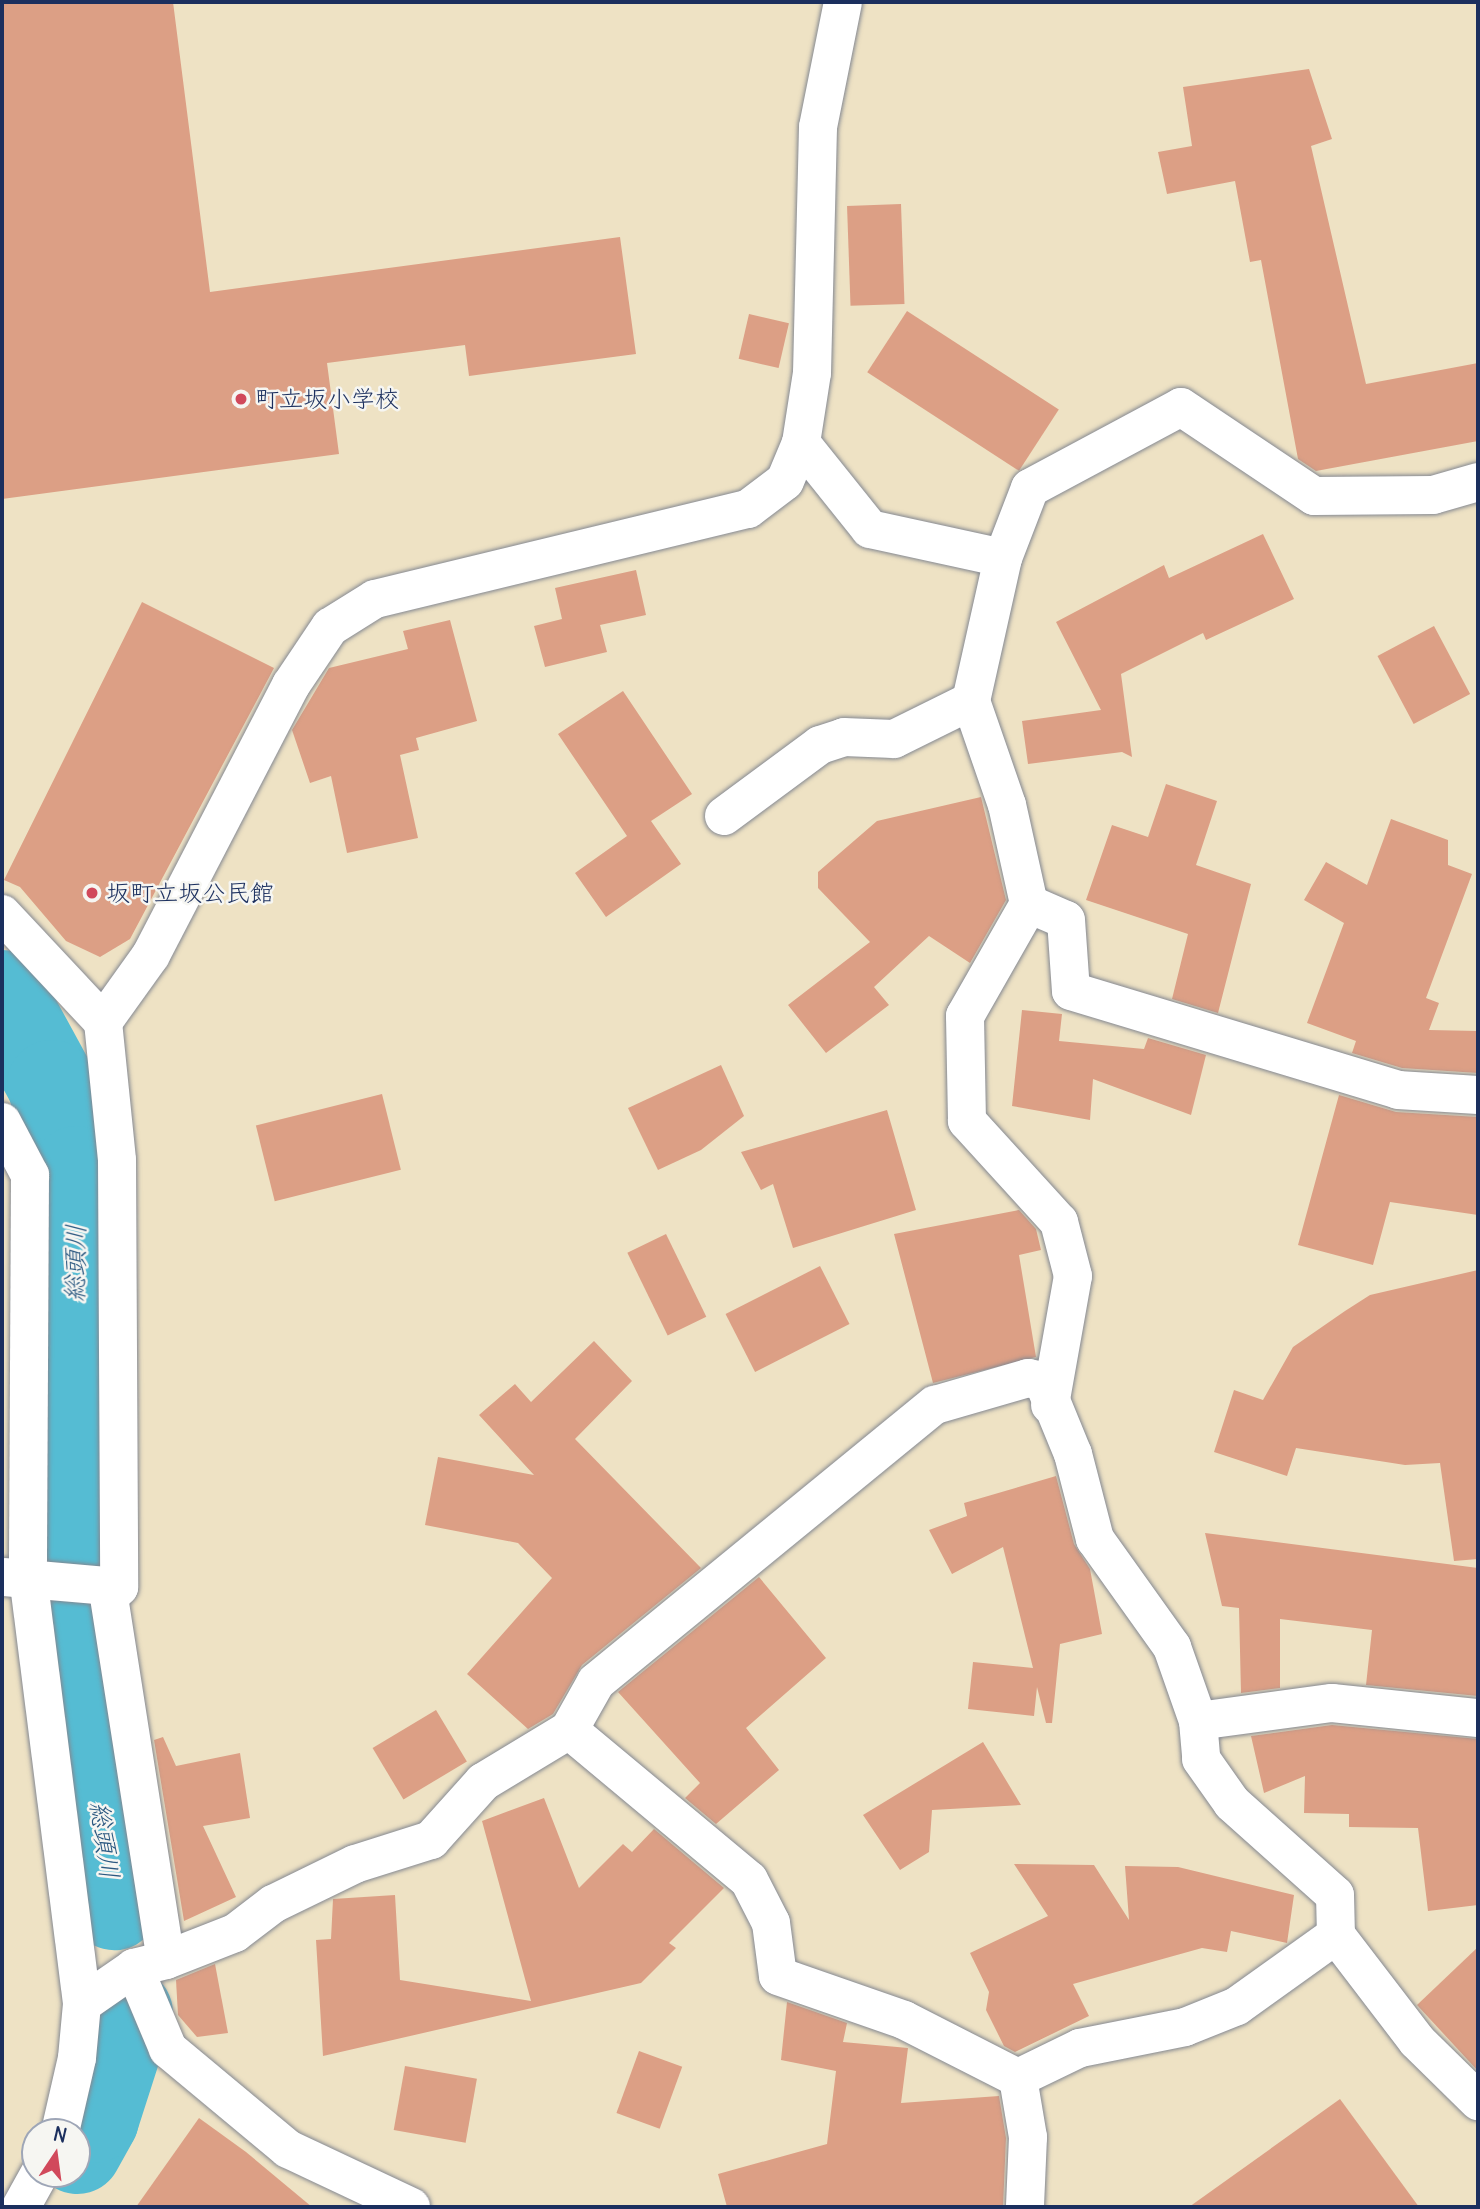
<!DOCTYPE html>
<meta charset="utf-8">
<style>
body{margin:0}
#map{position:relative;width:1480px;height:2209px;overflow:hidden;background:#eee2c4;font-family:Delius,"Klee One",sans-serif}
div>[style]{position:absolute}
[style*='--x']{left:calc(var(--x)*1px);top:calc(var(--y)*1px);width:calc(var(--w)*1px);rotate:calc(var(--a)*1deg)}
.river>*{height:89px;margin:-44.5px;padding:0 44.5px;transform-origin:44.5px;border-radius:44.5px;background:#55bcd3}
.building>*{inset:0;background:#dc9f85;transform-origin:0 0}
.roads{filter:drop-shadow(0 0 2px #848891) drop-shadow(0 0 2px #848891)}
.minor>*{height:38px;margin:-19px;padding:0 19px;transform-origin:19px;border-radius:19px;background:#fff}
.dots>*{width:19px;height:19px;translate:-50% -50%;box-sizing:border-box;border:4px solid #f6f6f2;border-radius:50%}
span{translate:-50% -50%;white-space:nowrap;text-align:center;line-height:1.15;-webkit-text-stroke:5px #f6f6f2;paint-order:stroke}
.poi-label{font-size:24px;color:#1b2f5e}
.left{translate:0 -50%;text-align:left}
.water-label{font-size:26px;color:#2c5981;font-style:italic}
.frame{position:absolute;inset:0;border:4px solid #1b2f5e;pointer-events:none}
.north{position:absolute;left:21px;top:2118px;width:70px;height:70px;box-sizing:border-box;background:#f6f6f2;border:2px solid #9ea6b7;border-radius:50%;rotate:13deg;font-size:19px;font-weight:700;line-height:28px;text-align:center;color:#1b2f5e}
.north::after{content:'';display:block;margin:auto;width:24px;height:32px;background:#d1495b;clip-path:polygon(50% 0,100% 100%,50% 72%,0 100%)}
</style>
<div id="map">
<div class="river">
<div style="--x:2;--y:994;--w:102;--a:61.4"></div>
<div style="--x:51;--y:1084;--w:90;--a:73.8"></div>
<div style="--x:76;--y:1170;--w:379;--a:90.6"></div>
<div style="--x:74;--y:1609;--w:299;--a:82.3"></div>
<div style="--x:77;--y:2149;--w:35;--a:-61"></div>
<div style="--x:94;--y:2118;--w:111;--a:-72.2"></div>
</div>
<div class="building">
<div style="clip-path:polygon(2px 2px,173px 2px,210px 292px,620px 237px,636px 354px,469px 376px,465px 345px,327px 363px,339px 454px,2px 499px)"></div>
<div style="clip-path:polygon(1309px 69px,1332px 139px,1311px 146px,1366px 384px,1478px 363px,1478px 441px,1316px 471px,1298px 459px,1261px 260px,1250px 262px,1235px 181px,1167px 194px,1158px 152px,1192px 146px,1183px 87px)"></div>
<div style="left:901px;top:204px;width:100px;height:54px;rotate:88deg"></div>
<div style="left:907px;top:311px;width:181px;height:73px;rotate:33deg"></div>
<div style="left:749px;top:314px;width:41px;height:46px;rotate:13deg"></div>
<div style="clip-path:polygon(1263px 534px,1294px 599px,1206px 640px,1203px 633px,1121px 674px,1132px 757px,1122px 752px,1028px 764px,1022px 721px,1101px 710px,1056px 622px,1164px 565px,1169px 578px)"></div>
<div style="clip-path:polygon(636px 570px,646px 615px,600px 625px,607px 652px,545px 667px,534px 626px,562px 619px,555px 588px)"></div>
<div style="clip-path:polygon(142px 602px,274px 668px,130px 939px,100px 957px,66px 941px,20px 887px,4px 880px)"></div>
<div style="clip-path:polygon(450px 620px,477px 721px,416px 738px,419px 750px,400px 755px,418px 838px,347px 853px,331px 776px,310px 783px,292px 730px,329px 668px,408px 649px,403px 631px)"></div>
<div style="left:1434px;top:626px;width:77px;height:64px;rotate:62deg"></div>
<div style="clip-path:polygon(623px 691px,692px 794px,651px 821px,681px 864px,606px 917px,575px 873px,627px 836px,558px 734px)"></div>
<div style="clip-path:polygon(1166px 784px,1217px 801px,1196px 865px,1251px 884px,1218px 1013px,1172px 999px,1188px 934px,1086px 900px,1112px 825px,1148px 837px)"></div>
<div style="clip-path:polygon(981px 797px,1006px 900px,970px 963px,929px 936px,874px 987px,889px 1005px,826px 1053px,788px 1005px,870px 942px,818px 888px,818px 872px,877px 821px)"></div>
<div style="clip-path:polygon(1391px 819px,1448px 840px,1448px 865px,1472px 874px,1426px 998px,1439px 1003px,1429px 1030px,1478px 1031px,1478px 1073px,1402px 1068px,1352px 1053px,1356px 1041px,1307px 1023px,1344px 923px,1304px 900px,1326px 862px,1367px 885px)"></div>
<div style="clip-path:polygon(1022px 1010px,1062px 1014px,1059px 1041px,1144px 1049px,1148px 1038px,1206px 1055px,1191px 1115px,1093px 1079px,1090px 1120px,1012px 1106px)"></div>
<div style="clip-path:polygon(721px 1065px,744px 1116px,701px 1150px,658px 1170px,628px 1108px)"></div>
<div style="left:382px;top:1094px;width:78px;height:130px;rotate:76deg"></div>
<div style="clip-path:polygon(1339px 1095px,1396px 1112px,1478px 1117px,1478px 1215px,1390px 1202px,1373px 1265px,1298px 1245px)"></div>
<div style="clip-path:polygon(887px 1110px,916px 1210px,793px 1248px,773px 1184px,761px 1190px,741px 1152px)"></div>
<div style="clip-path:polygon(1019px 1210px,1036px 1229px,1041px 1250px,1019px 1255px,1036px 1357px,933px 1383px,894px 1234px)"></div>
<div style="left:666px;top:1234px;width:92px;height:43px;rotate:64deg"></div>
<div style="left:820px;top:1266px;width:65px;height:106px;rotate:63deg"></div>
<div style="clip-path:polygon(1478px 1270px,1478px 1559px,1454px 1561px,1440px 1463px,1405px 1465px,1296px 1448px,1287px 1476px,1214px 1452px,1234px 1390px,1263px 1400px,1293px 1347px,1345px 1311px,1370px 1295px)"></div>
<div style="clip-path:polygon(594px 1341px,632px 1381px,575px 1439px,701px 1568px,582px 1665px,553px 1714px,528px 1729px,467px 1674px,552px 1578px,518px 1543px,425px 1525px,438px 1457px,534px 1475px,479px 1415px,515px 1384px,531px 1402px)"></div>
<div style="clip-path:polygon(1056px 1476px,1074px 1544px,1090px 1569px,1102px 1634px,1060px 1644px,1052px 1723px,1046px 1723px,1037px 1687px,1034px 1716px,968px 1709px,973px 1662px,1033px 1668px,1003px 1547px,952px 1574px,929px 1530px,967px 1516px,964px 1503px)"></div>
<div style="clip-path:polygon(1205px 1533px,1478px 1568px,1478px 1696px,1366px 1685px,1372px 1630px,1280px 1619px,1280px 1688px,1241px 1693px,1239px 1608px,1222px 1606px)"></div>
<div style="clip-path:polygon(759px 1577px,826px 1658px,746px 1728px,779px 1770px,716px 1824px,685px 1798px,700px 1783px,618px 1692px)"></div>
<div style="left:436px;top:1710px;width:60px;height:74px;rotate:59deg"></div>
<div style="clip-path:polygon(1332px 1725px,1478px 1739px,1478px 1905px,1428px 1911px,1418px 1828px,1349px 1827px,1349px 1814px,1304px 1813px,1305px 1776px,1264px 1793px,1251px 1736px)"></div>
<div style="clip-path:polygon(163px 1737px,176px 1766px,240px 1753px,250px 1818px,203px 1826px,236px 1897px,184px 1921px,154px 1740px)"></div>
<div style="clip-path:polygon(983px 1742px,1021px 1805px,932px 1810px,929px 1852px,900px 1870px,863px 1815px)"></div>
<div style="clip-path:polygon(544px 1798px,579px 1888px,623px 1844px,632px 1852px,654px 1829px,724px 1888px,669px 1943px,676px 1948px,641px 1983px,323px 2056px,316px 1940px,331px 1939px,333px 1899px,395px 1895px,400px 1980px,531px 2001px,482px 1821px)"></div>
<div style="clip-path:polygon(1014px 1864px,1094px 1865px,1129px 1920px,1125px 1866px,1178px 1867px,1294px 1895px,1287px 1943px,1231px 1931px,1227px 1952px,1202px 1948px,1073px 1984px,1089px 2016px,1015px 2052px,1004px 2046px,986px 2010px,989px 1992px,970px 1953px,1048px 1916px)"></div>
<div style="clip-path:polygon(1478px 1947px,1478px 2071px,1417px 2005px)"></div>
<div style="clip-path:polygon(215px 1964px,228px 2033px,197px 2037px,178px 2015px,176px 1980px)"></div>
<div style="clip-path:polygon(787px 2002px,847px 2023px,843px 2042px,908px 2048px,901px 2103px,999px 2096px,1006px 2138px,1003px 2207px,727px 2207px,718px 2174px,827px 2144px,836px 2071px,781px 2060px)"></div>
<div style="left:639px;top:2051px;width:46px;height:66px;rotate:20deg"></div>
<div style="left:405px;top:2066px;width:73px;height:65px;rotate:10deg"></div>
<div style="clip-path:polygon(1340px 2099px,1419px 2207px,1189px 2207px)"></div>
<div style="clip-path:polygon(199px 2118px,246px 2152px,312px 2207px,136px 2207px)"></div>
</div>
<div class="roads">
<div class="minor">
<div style="--x:801;--y:443;--w:110;--a:51.3"></div>
<div style="--x:870;--y:529;--w:136;--a:12.3"></div>
<div style="--x:724;--y:816;--w:119;--a:-36.5"></div>
<div style="--x:820;--y:745;--w:25;--a:-18"></div>
<div style="--x:844;--y:737;--w:50;--a:2.3"></div>
<div style="--x:894;--y:739;--w:86;--a:-26.3"></div>
<div style="--x:1029;--y:904;--w:40;--a:23.4"></div>
<div style="--x:1066;--y:920;--w:71;--a:86"></div>
<div style="--x:1071;--y:991;--w:342;--a:16.8"></div>
<div style="--x:1398;--y:1090;--w:80;--a:3.6"></div>
<div style="--x:2;--y:914;--w:148;--a:46.9"></div>
<div style="--x:103;--y:1022;--w:139;--a:84.2"></div>
<div style="--x:117;--y:1160;--w:427;--a:89.7"></div>
<div style="--x:119;--y:1587;--w:14;--a:135"></div>
<div style="--x:109;--y:1597;--w:367;--a:81.1"></div>
<div style="--x:166;--y:1960;--w:33;--a:166"></div>
<div style="--x:134;--y:1968;--w:63;--a:145.3"></div>
<div style="--x:82;--y:2004;--w:54;--a:95.3"></div>
<div style="--x:77;--y:2058;--w:76;--a:102.9"></div>
<div style="--x:103;--y:1022;--w:82;--a:-54.4"></div>
<div style="--x:151;--y:955;--w:304;--a:-62.6"></div>
<div style="--x:291;--y:685;--w:70;--a:-56.1"></div>
<div style="--x:330;--y:627;--w:53;--a:-31.9"></div>
<div style="--x:375;--y:599;--w:384;--a:-13.6"></div>
<div style="--x:748;--y:509;--w:46;--a:-37.1"></div>
<div style="--x:785;--y:481;--w:41;--a:-67.2"></div>
<div style="--x:801;--y:443;--w:71;--a:-81.1"></div>
<div style="--x:812;--y:373;--w:246;--a:-88.6"></div>
<div style="--x:818;--y:127;--w:127;--a:-78.7"></div>
<div style="--x:2;--y:1122;--w:60;--a:62.2"></div>
<div style="--x:30;--y:1175;--w:401;--a:90.3"></div>
<div style="--x:28;--y:1576;--w:431;--a:82.8"></div>
<div style="--x:1050;--y:1405;--w:131;--a:-79.9"></div>
<div style="--x:1073;--y:1276;--w:56;--a:-104.5"></div>
<div style="--x:1059;--y:1222;--w:137;--a:-132.3"></div>
<div style="--x:967;--y:1121;--w:105;--a:-91.1"></div>
<div style="--x:965;--y:1016;--w:129;--a:-60.3"></div>
<div style="--x:1029;--y:904;--w:101;--a:-102.5"></div>
<div style="--x:1007;--y:805;--w:110;--a:-109.1"></div>
<div style="--x:971;--y:701;--w:147;--a:-77.4"></div>
<div style="--x:1003;--y:558;--w:75;--a:-68.9"></div>
<div style="--x:1030;--y:488;--w:171;--a:-28.2"></div>
<div style="--x:1181;--y:407;--w:160;--a:33.8"></div>
<div style="--x:1314;--y:496;--w:119;--a:-0.5"></div>
<div style="--x:1433;--y:495;--w:47;--a:-16.1"></div>
<div style="--x:4;--y:1577;--w:115;--a:5"></div>
<div style="--x:1198;--y:1721;--w:135;--a:-7.7"></div>
<div style="--x:1332;--y:1703;--w:147;--a:5.9"></div>
<div style="--x:569;--y:1730;--w:234;--a:39.8"></div>
<div style="--x:749;--y:1880;--w:48;--a:62.9"></div>
<div style="--x:771;--y:1923;--w:53;--a:82.5"></div>
<div style="--x:778;--y:1976;--w:133;--a:19.2"></div>
<div style="--x:904;--y:2020;--w:128;--a:27"></div>
<div style="--x:1018;--y:2078;--w:60;--a:80.4"></div>
<div style="--x:1028;--y:2137;--w:70;--a:92.5"></div>
<div style="--x:166;--y:1960;--w:74;--a:-21.4"></div>
<div style="--x:235;--y:1933;--w:48;--a:-37.3"></div>
<div style="--x:273;--y:1904;--w:91;--a:-26"></div>
<div style="--x:355;--y:1864;--w:80;--a:-17.5"></div>
<div style="--x:431;--y:1840;--w:78;--a:-48.1"></div>
<div style="--x:483;--y:1782;--w:100;--a:-31.2"></div>
<div style="--x:569;--y:1730;--w:55;--a:-60.6"></div>
<div style="--x:596;--y:1682;--w:438;--a:-39.3"></div>
<div style="--x:935;--y:1405;--w:97;--a:-16.2"></div>
<div style="--x:1028;--y:1378;--w:15;--a:11"></div>
<div style="--x:1043;--y:1381;--w:79;--a:67.7"></div>
<div style="--x:1073;--y:1454;--w:88;--a:75.5"></div>
<div style="--x:1095;--y:1539;--w:133;--a:54.5"></div>
<div style="--x:1172;--y:1647;--w:78;--a:70.6"></div>
<div style="--x:1198;--y:1721;--w:38;--a:85"></div>
<div style="--x:1201;--y:1759;--w:54;--a:54.8"></div>
<div style="--x:1232;--y:1803;--w:138;--a:41.8"></div>
<div style="--x:1335;--y:1895;--w:40;--a:88.6"></div>
<div style="--x:1336;--y:1935;--w:133;--a:52.6"></div>
<div style="--x:1417;--y:2041;--w:86;--a:44.5"></div>
<div style="--x:134;--y:1968;--w:88;--a:67.2"></div>
<div style="--x:168;--y:2049;--w:156;--a:39.8"></div>
<div style="--x:288;--y:2149;--w:136;--a:25.2"></div>
<div style="--x:1018;--y:2078;--w:69;--a:-25.8"></div>
<div style="--x:1080;--y:2048;--w:107;--a:-11.3"></div>
<div style="--x:1185;--y:2027;--w:56;--a:-22"></div>
<div style="--x:1237;--y:2006;--w:122;--a:-35.6"></div>
<div style="--x:21;--y:2207;--w:38;--a:-61"></div>
</div>
</div>
<div class="dots">
<div style="left:241px;top:399px;background:#d1495b"></div>
<div style="left:92px;top:893px;background:#d1495b"></div>
</div>
<div class="poi-label">
<span class="left" style="left:255px;top:399px">町立坂小学校</span>
<span class="left" style="left:106px;top:893px">坂町立坂公民館</span>
</div>
<div class="water-label">
<span style="left:75px;top:1263px;rotate:-89deg">総頭川</span>
<span style="left:105px;top:1840px;rotate:82deg">総頭川</span>
</div>
<div class="frame"></div>
<div class="north">N</div>
</div>
